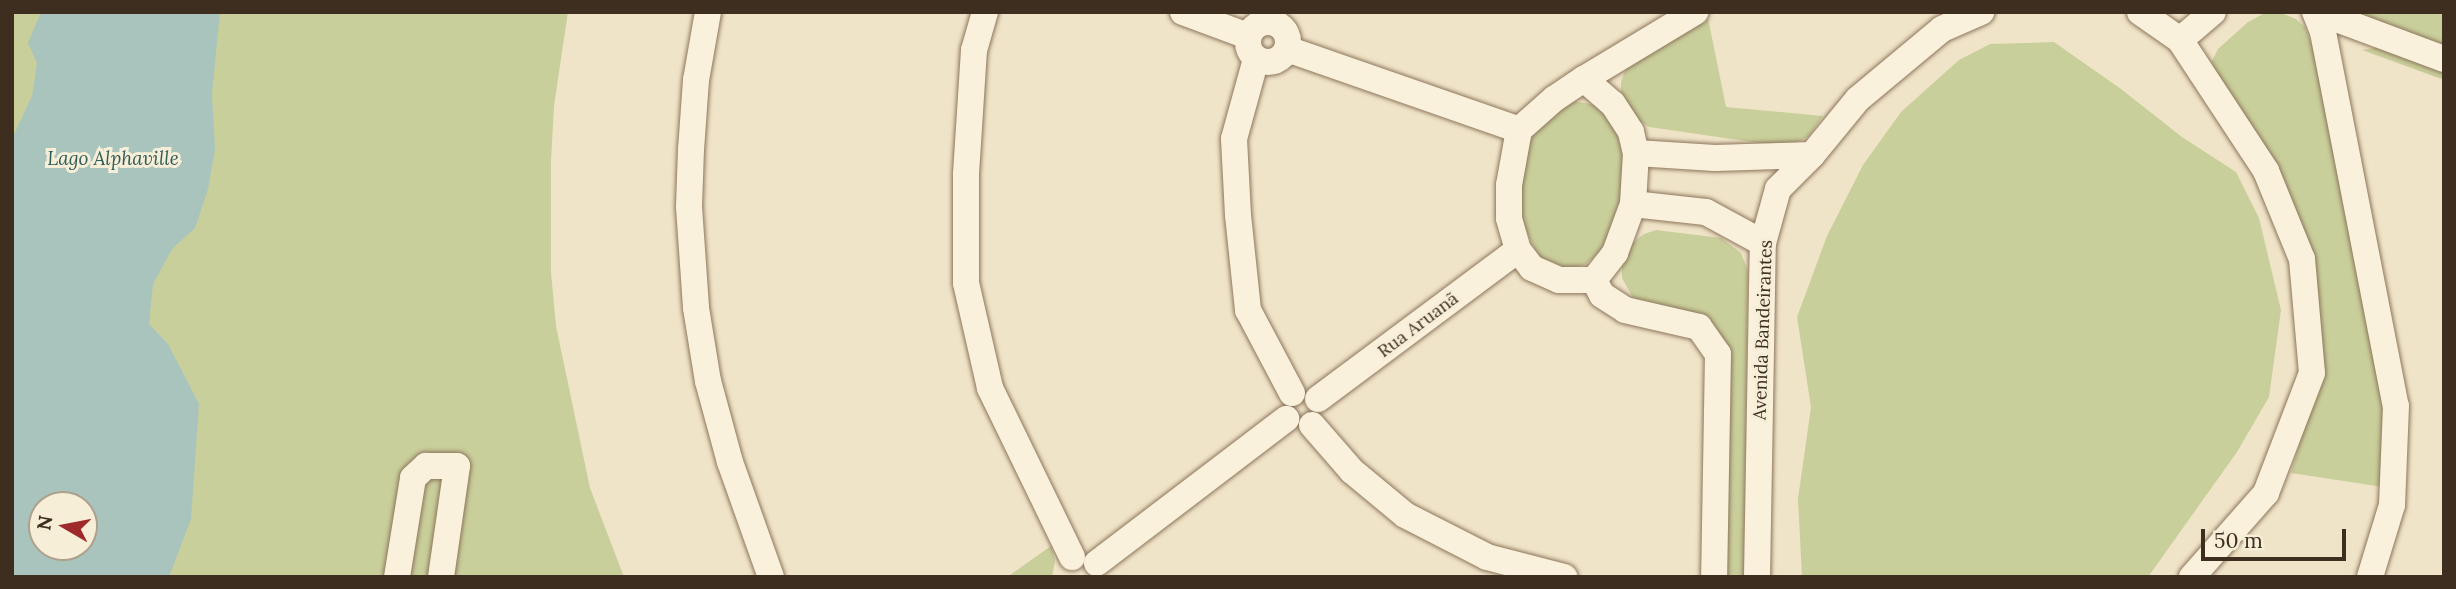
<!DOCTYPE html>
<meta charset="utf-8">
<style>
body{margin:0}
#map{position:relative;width:2456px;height:589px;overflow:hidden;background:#f0e4c8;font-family:Lora,serif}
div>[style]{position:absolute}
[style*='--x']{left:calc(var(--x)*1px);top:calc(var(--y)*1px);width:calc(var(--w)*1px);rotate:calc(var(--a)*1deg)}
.green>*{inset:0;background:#c9cf9b}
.water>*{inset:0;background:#a9c4bc}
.roads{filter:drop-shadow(0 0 2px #8d765c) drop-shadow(0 0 2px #8d765c)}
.minor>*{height:26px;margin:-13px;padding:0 13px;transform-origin:13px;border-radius:13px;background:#faf1dc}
.minor>.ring{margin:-13px;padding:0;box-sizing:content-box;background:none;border:26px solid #faf1dc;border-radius:50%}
span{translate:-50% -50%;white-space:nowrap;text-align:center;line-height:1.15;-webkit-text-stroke:6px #f7eed8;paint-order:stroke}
.street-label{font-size:18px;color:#3d2e20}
.water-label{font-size:19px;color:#2f5d5a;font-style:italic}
.frame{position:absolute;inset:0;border:14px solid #3d2e20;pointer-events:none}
.north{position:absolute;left:28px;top:491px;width:70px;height:70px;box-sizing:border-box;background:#f7eed8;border:2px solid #ada18e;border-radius:50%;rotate:280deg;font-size:19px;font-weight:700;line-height:28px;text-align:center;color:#3d2e20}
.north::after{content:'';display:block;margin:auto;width:24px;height:32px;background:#9e2a2b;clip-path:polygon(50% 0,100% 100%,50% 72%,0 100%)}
.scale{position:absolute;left:2201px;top:529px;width:145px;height:32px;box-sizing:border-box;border:4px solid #3d2e20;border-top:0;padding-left:9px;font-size:21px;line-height:24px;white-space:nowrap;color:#3d2e20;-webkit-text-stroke:5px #f7eed8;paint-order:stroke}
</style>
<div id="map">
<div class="green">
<div style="clip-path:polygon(evenodd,12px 12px,568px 12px,554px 106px,551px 162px,551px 272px,556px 326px,590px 488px,624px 577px,12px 577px,12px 12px,42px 505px,84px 505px,84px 547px,42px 547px,42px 505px)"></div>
<div style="clip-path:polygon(2279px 12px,2296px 19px,2305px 27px,2312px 45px,2383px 400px,2383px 487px,2291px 473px,2310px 407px,2317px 313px,2209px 67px,2218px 49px,2248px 22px,2263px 14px)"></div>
<div style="clip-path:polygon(2355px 12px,2444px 12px,2444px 45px)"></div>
<div style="clip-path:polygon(1708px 18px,1726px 107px,1823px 116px,1808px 137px,1795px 143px,1766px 144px,1649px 127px,1632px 116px,1621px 98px,1621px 82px,1626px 67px)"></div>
<div style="clip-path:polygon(2054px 42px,2121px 89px,2182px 137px,2236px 172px,2259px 218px,2281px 310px,2269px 397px,2237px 452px,2148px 577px,1802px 577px,1798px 499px,1811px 407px,1797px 317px,1827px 236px,1863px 165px,1901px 112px,1959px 60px,1990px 44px)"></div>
<div style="clip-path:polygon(2381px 47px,2444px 67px,2444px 80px,2362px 50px)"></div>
<div style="clip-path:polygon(1573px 101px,1596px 105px,1616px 130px,1624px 160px,1625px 191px,1603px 249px,1586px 264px,1566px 270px,1543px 261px,1535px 249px,1524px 226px,1519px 194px,1528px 145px,1536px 130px,1545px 118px)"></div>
<div style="clip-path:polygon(1656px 230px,1721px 238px,1741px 253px,1748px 271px,1744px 577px,1724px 577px,1727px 363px,1632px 296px,1622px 278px,1622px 262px,1631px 244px,1644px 234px)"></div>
<div style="clip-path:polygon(1051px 546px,1055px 561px,1052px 577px,1007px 577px)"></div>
</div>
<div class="water">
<div style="clip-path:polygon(evenodd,41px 12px,220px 12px,212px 94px,215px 149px,208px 189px,195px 228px,172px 249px,153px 284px,149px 324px,168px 344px,199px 404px,191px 519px,169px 577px,12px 577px,12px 139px,32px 96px,37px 63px,28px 43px,41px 12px,42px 505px,84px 505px,84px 547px,42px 547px,42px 505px)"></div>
</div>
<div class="roads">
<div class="minor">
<div style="--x:708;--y:12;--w:69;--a:100"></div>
<div style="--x:696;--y:80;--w:69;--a:94.1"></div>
<div style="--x:691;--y:149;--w:58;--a:92"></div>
<div style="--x:689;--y:207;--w:101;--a:86"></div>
<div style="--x:696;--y:308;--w:74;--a:80.7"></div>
<div style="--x:708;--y:381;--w:84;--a:74.8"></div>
<div style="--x:730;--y:462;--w:122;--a:70.4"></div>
<div style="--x:985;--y:12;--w:40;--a:106"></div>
<div style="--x:974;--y:50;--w:125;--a:93.7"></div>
<div style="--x:966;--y:175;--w:108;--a:90"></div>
<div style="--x:966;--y:283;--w:108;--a:77.1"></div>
<div style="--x:990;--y:388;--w:188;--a:64.1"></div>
<div style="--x:1183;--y:12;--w:69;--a:20.3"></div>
<div style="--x:2140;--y:12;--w:49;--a:35"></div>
<div style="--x:2180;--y:40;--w:157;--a:56.7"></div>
<div style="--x:2266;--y:171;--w:95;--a:67.8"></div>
<div style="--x:2302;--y:259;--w:114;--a:85"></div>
<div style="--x:2312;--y:373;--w:129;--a:111"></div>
<div style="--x:2266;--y:493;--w:112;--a:131.4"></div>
<div style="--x:2315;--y:12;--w:22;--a:68"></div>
<div style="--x:2323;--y:32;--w:381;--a:79"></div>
<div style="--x:2396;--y:406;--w:99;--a:92.3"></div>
<div style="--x:2392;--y:505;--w:75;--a:107"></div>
<div style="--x:2318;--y:12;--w:134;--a:20.5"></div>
<div class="ring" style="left:1248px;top:22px;width:14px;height:14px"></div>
<div style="--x:2180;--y:40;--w:43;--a:-40.3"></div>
<div style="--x:1287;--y:49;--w:246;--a:19.2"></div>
<div style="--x:1256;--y:59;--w:83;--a:105.4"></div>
<div style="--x:1234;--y:139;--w:76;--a:87"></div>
<div style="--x:1238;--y:215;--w:96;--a:84"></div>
<div style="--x:1248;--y:310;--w:94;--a:62.1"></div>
<div style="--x:1584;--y:79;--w:38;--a:41"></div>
<div style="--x:1613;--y:104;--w:33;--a:57"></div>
<div style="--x:1631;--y:132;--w:22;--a:77"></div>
<div style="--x:1636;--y:153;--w:51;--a:93.4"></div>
<div style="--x:1633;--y:204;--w:52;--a:110.2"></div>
<div style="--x:1615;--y:253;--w:34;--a:128"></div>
<div style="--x:1594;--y:280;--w:35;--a:180"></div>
<div style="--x:1559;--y:280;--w:30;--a:-156"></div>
<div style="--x:1532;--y:268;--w:23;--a:-128"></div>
<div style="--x:1518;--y:250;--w:33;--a:-106"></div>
<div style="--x:1509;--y:218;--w:33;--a:-90"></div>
<div style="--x:1509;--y:185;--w:56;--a:-79.7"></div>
<div style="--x:1519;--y:130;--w:47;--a:-41.5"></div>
<div style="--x:1554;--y:99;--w:36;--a:-34"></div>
<div style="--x:1584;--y:79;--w:130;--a:-31.1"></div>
<div style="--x:1636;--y:153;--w:79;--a:3.6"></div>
<div style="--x:1715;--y:158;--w:97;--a:-1.8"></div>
<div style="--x:1633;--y:204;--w:73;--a:6.3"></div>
<div style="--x:1706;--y:212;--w:65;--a:28.5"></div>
<div style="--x:1594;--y:280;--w:17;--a:62"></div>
<div style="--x:1602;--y:295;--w:27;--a:33"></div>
<div style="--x:1625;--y:310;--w:76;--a:12.9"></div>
<div style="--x:1699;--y:327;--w:33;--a:55"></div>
<div style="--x:1718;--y:354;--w:223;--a:91"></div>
<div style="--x:1318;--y:399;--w:249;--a:-36.7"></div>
<div style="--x:1312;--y:425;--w:61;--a:49"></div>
<div style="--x:1352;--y:471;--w:69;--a:39.7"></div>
<div style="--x:1405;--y:515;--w:92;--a:27.1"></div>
<div style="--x:1487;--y:557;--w:80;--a:14.6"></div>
<div style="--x:1097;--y:563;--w:238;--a:-37.3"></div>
<div style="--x:397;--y:577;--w:100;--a:-80.8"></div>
<div style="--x:413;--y:478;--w:18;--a:-43"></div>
<div style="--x:426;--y:466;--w:31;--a:0"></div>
<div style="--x:457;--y:466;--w:112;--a:98.2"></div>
<div style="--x:1757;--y:577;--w:334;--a:-89"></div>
<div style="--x:1763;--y:243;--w:56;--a:-74.5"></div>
<div style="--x:1778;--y:189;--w:48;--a:-45"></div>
<div style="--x:1812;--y:155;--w:72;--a:-50.6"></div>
<div style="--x:1858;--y:99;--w:109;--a:-39.8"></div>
<div style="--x:1942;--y:29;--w:43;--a:-23.6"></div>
</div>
</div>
<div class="street-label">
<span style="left:1418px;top:325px;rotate:-37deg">Rua Aruanã</span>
<span style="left:1763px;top:330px;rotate:-88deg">Avenida Bandeirantes</span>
</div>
<div class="water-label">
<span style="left:113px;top:159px">Lago Alphaville</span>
</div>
<div class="frame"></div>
<div class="north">N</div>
<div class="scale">50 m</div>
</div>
